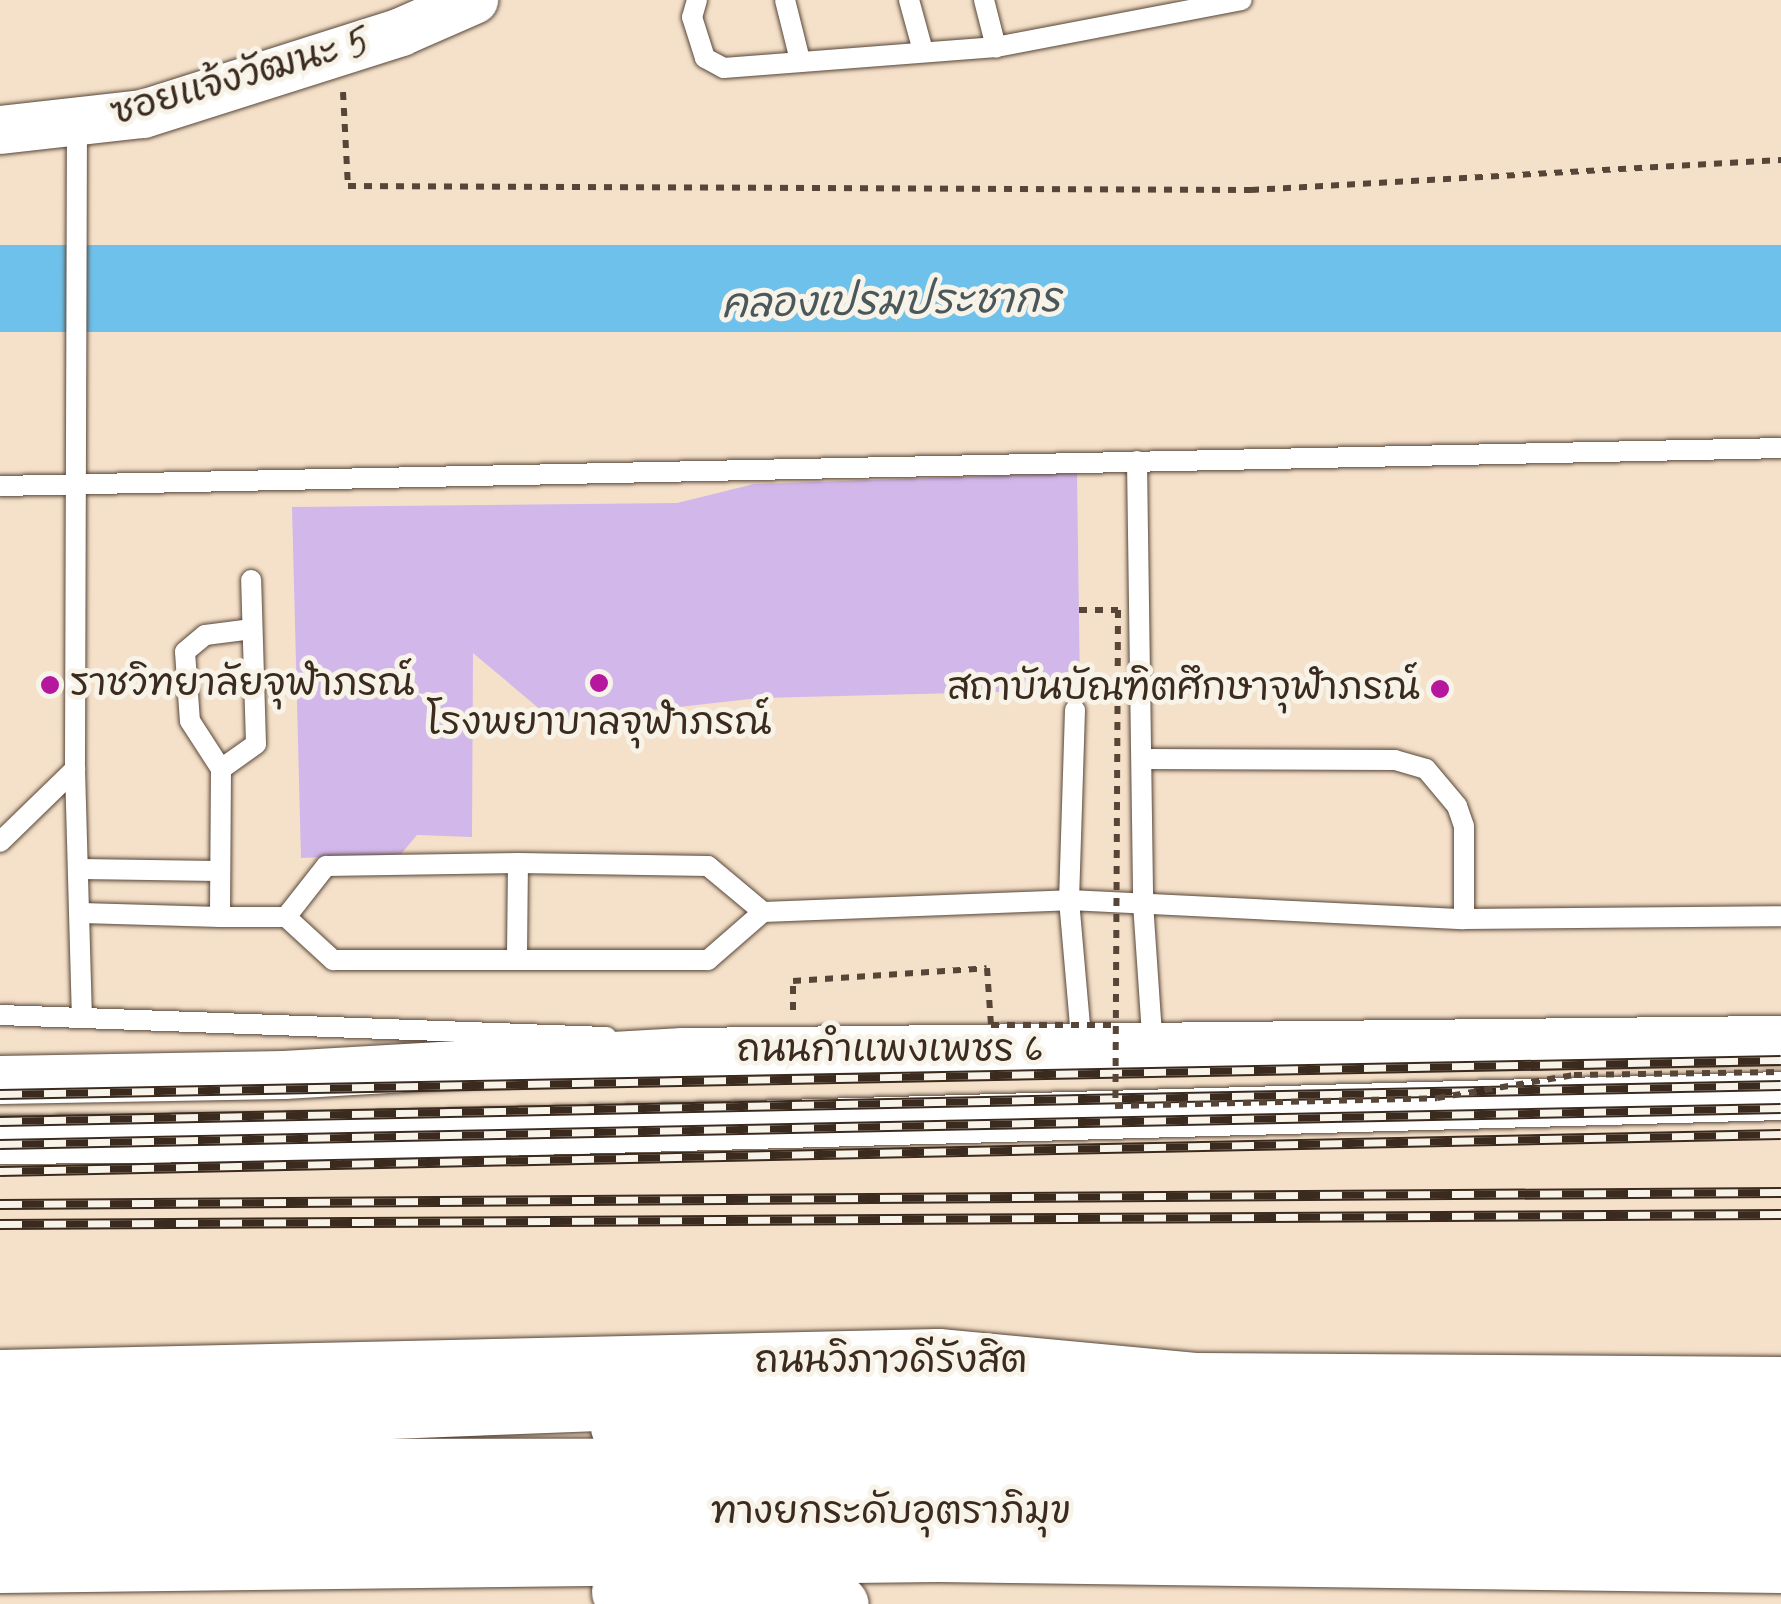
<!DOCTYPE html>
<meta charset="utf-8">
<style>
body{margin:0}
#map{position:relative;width:1781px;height:1604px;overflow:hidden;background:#f5e1c9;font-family:Mynerve,"Playpen Sans Thai",sans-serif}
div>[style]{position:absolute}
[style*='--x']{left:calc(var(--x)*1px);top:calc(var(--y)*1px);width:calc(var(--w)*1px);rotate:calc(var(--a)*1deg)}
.water>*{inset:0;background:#6ec1ea;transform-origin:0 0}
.building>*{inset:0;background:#d2b7ea}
.path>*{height:6px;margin-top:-3px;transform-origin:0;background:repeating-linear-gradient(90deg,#574538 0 8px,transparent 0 16px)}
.roads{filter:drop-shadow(0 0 2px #574538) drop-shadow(0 0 2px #574538)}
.service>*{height:20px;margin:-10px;padding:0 10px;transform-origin:10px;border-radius:10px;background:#fff}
.tertiary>*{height:48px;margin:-24px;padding:0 24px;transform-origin:24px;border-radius:24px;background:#fff}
.secondary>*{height:55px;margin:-27.5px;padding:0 27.5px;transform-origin:27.5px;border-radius:27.5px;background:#fff}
.trunk>*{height:55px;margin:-27.5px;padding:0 27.5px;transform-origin:27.5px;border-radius:27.5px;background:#fff}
.motorway>*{height:55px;margin:-27.5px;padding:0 27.5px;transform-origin:27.5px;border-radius:27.5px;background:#fff}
.rail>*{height:11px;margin-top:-5.5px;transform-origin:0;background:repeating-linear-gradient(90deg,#f7f3e8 0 22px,#3b2a1e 0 44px);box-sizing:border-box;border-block:2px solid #3b2a1e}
.path-bridge>*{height:6px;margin-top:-3px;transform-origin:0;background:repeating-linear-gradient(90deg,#574538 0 8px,transparent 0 16px)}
.dots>*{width:28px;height:28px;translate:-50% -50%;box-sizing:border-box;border:5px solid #f7f3e8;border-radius:50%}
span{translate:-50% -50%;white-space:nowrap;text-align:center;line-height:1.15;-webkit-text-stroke:10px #f7f3e8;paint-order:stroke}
.street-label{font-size:38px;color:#3b2a1e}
.poi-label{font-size:38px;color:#3b2a1e}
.left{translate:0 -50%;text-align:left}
.right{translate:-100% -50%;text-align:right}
.water-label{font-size:40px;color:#4a575b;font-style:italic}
</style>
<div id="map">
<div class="water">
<div style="left:1781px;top:245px;width:87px;height:1781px;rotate:90deg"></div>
</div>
<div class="building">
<div style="clip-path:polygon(1077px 473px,1080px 690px,759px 698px,554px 721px,473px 653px,472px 837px,417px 835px,401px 854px,301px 858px,292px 507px,677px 503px,754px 484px)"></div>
</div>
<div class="path">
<div style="--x:343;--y:92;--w:94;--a:87"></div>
<div style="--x:348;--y:186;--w:903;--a:0.25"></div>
<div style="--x:1251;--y:190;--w:531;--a:-3.24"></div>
<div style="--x:793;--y:1010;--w:29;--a:-90"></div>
<div style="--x:793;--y:981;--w:194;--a:-3.8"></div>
</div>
<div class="roads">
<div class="service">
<div style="--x:697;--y:0;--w:18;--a:106"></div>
<div style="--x:692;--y:17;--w:43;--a:72.4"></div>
<div style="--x:705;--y:58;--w:21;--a:28"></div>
<div style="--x:724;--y:68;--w:273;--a:-4.4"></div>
<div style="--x:996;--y:47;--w:250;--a:-10.8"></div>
<div style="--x:785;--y:0;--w:62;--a:76"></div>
<div style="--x:909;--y:0;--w:53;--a:74.6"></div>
<div style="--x:984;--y:0;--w:49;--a:75.7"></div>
<div style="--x:77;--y:122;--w:647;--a:90.18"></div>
<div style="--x:75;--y:769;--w:246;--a:88.4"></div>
<div style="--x:1137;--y:461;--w:442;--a:89.2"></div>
<div style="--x:1143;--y:903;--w:146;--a:86.1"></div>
<div style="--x:0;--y:486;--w:1781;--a:-1.22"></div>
<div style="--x:252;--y:629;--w:47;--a:172.7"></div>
<div style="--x:205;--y:635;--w:26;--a:140"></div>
<div style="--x:185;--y:652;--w:69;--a:85.9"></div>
<div style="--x:190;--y:721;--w:57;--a:57.1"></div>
<div style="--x:221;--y:769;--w:148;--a:90.4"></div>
<div style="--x:220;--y:917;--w:66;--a:0"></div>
<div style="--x:286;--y:917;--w:64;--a:42.5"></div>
<div style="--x:333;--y:960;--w:375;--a:0"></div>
<div style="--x:708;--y:960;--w:73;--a:-41.1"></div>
<div style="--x:763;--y:912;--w:306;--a:-2.2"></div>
<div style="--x:1069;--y:900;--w:395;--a:2.8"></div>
<div style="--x:1464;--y:919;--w:317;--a:-0.5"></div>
<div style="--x:1075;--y:710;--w:190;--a:91.8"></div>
<div style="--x:1069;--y:900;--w:150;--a:85"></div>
<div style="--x:1142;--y:759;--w:253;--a:0.2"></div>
<div style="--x:1395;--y:760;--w:32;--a:16"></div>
<div style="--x:1426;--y:769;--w:48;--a:50"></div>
<div style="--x:1457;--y:806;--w:21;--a:71"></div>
<div style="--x:1464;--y:826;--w:93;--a:90"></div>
<div style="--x:221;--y:769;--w:43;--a:-35.5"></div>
<div style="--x:256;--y:744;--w:164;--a:-91.7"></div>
<div style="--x:0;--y:842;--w:105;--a:-44.2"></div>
<div style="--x:81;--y:869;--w:136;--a:0.8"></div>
<div style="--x:81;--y:913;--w:139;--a:1.6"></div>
<div style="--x:286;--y:917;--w:65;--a:-51.9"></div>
<div style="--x:326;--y:866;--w:192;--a:-0.9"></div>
<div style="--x:518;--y:863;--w:190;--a:0.9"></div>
<div style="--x:708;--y:866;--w:72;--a:39.9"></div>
<div style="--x:517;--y:956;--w:93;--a:-89.4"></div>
<div style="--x:0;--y:1015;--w:607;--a:2.08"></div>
</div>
<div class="tertiary">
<div style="--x:0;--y:130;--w:144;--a:-6.4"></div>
<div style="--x:143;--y:114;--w:271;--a:-17.6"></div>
<div style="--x:401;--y:32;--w:80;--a:-23.7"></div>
<div style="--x:0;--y:1080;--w:284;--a:-1"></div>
<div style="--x:284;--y:1075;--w:400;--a:-3.3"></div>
<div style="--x:683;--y:1052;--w:1098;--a:-0.63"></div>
<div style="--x:0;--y:1140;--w:323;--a:-0.5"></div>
<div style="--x:323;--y:1137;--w:1459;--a:-1.61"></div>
</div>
<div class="secondary">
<div style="--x:0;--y:1377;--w:938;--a:-1.28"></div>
<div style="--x:938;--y:1356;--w:260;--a:5.3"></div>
<div style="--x:1197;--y:1380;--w:584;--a:0.39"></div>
</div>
<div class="trunk">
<div style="--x:1302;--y:1398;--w:129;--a:-6.7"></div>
<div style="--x:618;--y:1427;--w:1163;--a:0.1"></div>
<div style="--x:0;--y:1565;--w:938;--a:-0.67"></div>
<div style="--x:938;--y:1554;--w:843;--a:0.75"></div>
<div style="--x:619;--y:1592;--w:222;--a:3.1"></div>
</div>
<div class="motorway">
<div style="--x:0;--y:1426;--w:1198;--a:-2.2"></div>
<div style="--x:0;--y:1466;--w:1781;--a:-0.03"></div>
<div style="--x:0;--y:1518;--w:942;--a:-0.43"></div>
<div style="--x:942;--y:1511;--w:839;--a:0.61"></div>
</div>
</div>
<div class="rail">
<div style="--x:0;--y:1094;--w:1781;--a:-1.09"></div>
<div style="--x:0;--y:1121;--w:1781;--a:-1.16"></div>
<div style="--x:0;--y:1144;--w:1781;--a:-1.16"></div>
<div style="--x:0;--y:1171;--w:1781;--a:-1.19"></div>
<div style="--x:0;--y:1204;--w:1781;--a:-0.39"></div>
<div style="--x:0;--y:1224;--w:1781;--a:-0.32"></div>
</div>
<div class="path-bridge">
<div style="--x:1079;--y:610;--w:39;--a:0"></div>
<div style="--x:1118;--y:610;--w:496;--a:90.3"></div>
<div style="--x:1115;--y:1106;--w:322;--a:-1.4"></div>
<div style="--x:1437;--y:1098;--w:139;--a:-9.5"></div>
<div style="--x:1574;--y:1075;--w:207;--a:-0.8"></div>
<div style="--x:987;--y:968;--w:57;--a:86"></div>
<div style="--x:991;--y:1025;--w:125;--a:0"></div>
</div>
<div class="dots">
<div style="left:599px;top:683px;background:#b5179e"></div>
<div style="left:50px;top:685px;background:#b5179e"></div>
<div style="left:1440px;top:689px;background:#b5179e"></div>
</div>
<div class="street-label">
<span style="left:241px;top:78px;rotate:-16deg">ซอยแจ้งวัฒนะ 5</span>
<span style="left:890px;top:1051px">ถนนกำแพงเพชร 6</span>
<span style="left:891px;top:1362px">ถนนวิภาวดีรังสิต</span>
<span style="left:891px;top:1513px">ทางยกระดับอุตราภิมุข</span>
</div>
<div class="poi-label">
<span class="left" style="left:70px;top:685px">ราชวิทยาลัยจุฬาภรณ์</span>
<span class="right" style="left:1420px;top:689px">สถาบันบัณฑิตศึกษาจุฬาภรณ์</span>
<span style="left:599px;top:724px">โรงพยาบาลจุฬาภรณ์</span>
</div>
<div class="water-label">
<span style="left:891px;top:303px;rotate:-1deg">คลองเปรมประชากร</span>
</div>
</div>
